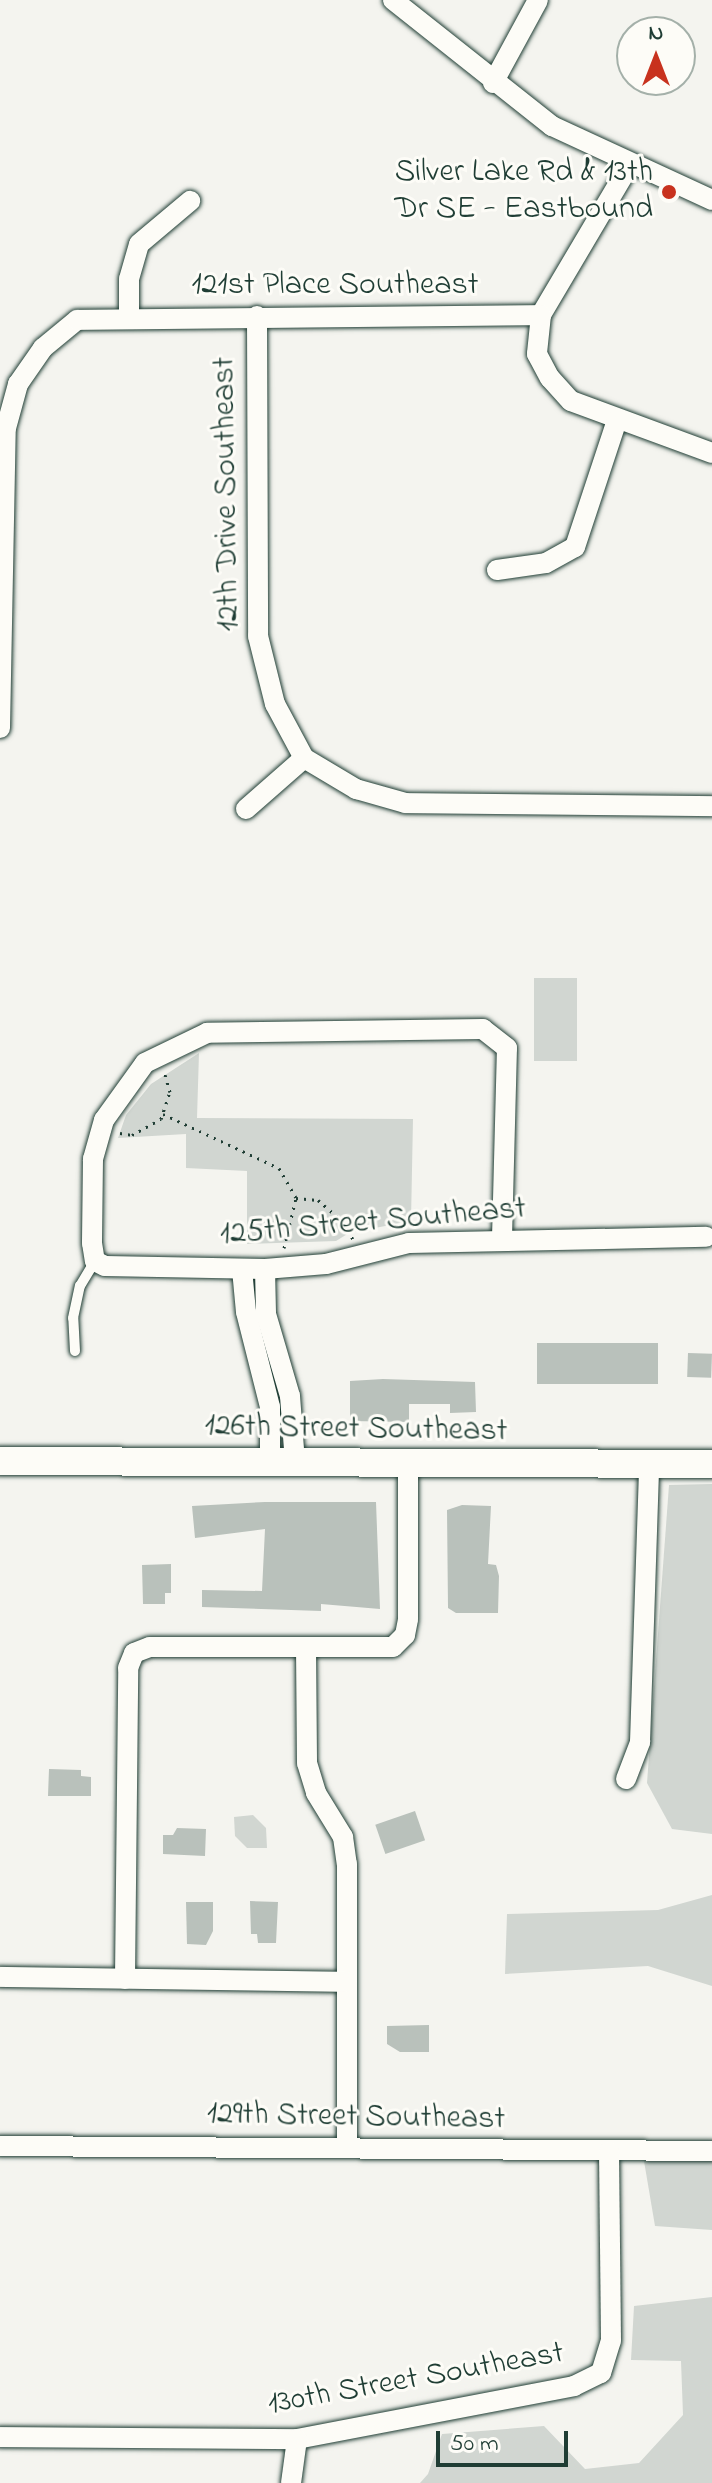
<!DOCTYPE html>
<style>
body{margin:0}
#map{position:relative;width:712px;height:2483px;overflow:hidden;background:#f4f4ef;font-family:"Indie Flower",sans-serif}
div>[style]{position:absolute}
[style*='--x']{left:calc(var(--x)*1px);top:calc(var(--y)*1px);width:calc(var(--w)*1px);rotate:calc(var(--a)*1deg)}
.green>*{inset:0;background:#d1d6d1;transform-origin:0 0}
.building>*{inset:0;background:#b9c1bb;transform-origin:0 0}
.path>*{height:3px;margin-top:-1.5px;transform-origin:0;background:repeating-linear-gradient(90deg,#1f3d34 0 2px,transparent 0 8px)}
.roads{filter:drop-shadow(0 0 2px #1f3d34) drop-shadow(0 0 2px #1f3d34)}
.lane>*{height:10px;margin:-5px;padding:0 5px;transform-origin:5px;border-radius:5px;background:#fdfcf7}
.street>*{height:20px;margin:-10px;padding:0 10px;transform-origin:10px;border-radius:10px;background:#fdfcf7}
.secondary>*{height:28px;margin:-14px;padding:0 14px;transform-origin:14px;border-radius:14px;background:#fdfcf7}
.dots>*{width:22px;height:22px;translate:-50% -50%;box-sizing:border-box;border:4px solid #fdfcf7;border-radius:50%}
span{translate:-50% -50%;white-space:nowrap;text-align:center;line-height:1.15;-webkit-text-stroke:6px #fdfcf7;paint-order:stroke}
.poi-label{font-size:32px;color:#1f3d34}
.right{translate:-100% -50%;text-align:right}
.street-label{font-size:32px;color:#1f3d34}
.north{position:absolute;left:616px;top:16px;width:80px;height:80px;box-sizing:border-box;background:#fdfcf7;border:2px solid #a4b0a9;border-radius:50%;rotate:0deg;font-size:22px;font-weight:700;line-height:32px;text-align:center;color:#1f3d34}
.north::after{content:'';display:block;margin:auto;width:28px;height:36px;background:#c8321e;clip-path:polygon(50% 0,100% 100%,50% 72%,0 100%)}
.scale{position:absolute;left:436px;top:2431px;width:132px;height:36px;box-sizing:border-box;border:4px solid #1f3d34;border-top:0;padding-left:10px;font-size:24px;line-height:28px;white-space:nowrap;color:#1f3d34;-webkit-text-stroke:6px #fdfcf7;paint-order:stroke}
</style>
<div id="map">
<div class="green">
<div style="left:534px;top:978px;width:43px;height:83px"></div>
<div style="clip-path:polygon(199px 1053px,197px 1118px,413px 1119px,411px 1221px,349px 1233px,336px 1241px,247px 1244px,247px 1171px,186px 1168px,186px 1134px,118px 1138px,126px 1115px,151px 1084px)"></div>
<div style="clip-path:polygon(712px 1484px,712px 1834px,672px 1829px,647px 1783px,669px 1485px)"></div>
<div style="clip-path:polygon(253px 1815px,266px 1828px,267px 1848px,247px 1848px,235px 1836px,234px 1817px)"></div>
<div style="clip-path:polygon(712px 1895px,712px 1986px,648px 1966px,505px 1974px,507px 1914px,658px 1910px)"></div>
<div style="clip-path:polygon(644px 2161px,712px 2161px,712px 2230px,655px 2226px)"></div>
<div style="clip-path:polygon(712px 2297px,712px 2483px,420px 2483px,428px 2474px,442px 2434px,544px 2426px,585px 2469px,639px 2463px,683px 2415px,681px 2361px,631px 2360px,634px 2306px)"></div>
</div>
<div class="building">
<div style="left:537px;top:1343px;width:121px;height:41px"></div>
<div style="left:688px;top:1353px;width:24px;height:24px;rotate:2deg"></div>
<div style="clip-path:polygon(383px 1379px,475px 1382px,476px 1412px,450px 1413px,450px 1404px,409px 1404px,409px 1422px,350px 1421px,350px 1381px)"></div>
<div style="clip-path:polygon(265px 1502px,376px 1502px,380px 1609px,321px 1604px,321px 1611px,202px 1607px,202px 1590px,262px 1591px,265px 1529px,195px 1538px,192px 1506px)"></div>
<div style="clip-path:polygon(462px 1505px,491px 1506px,488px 1564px,496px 1565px,499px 1576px,498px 1613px,456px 1613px,448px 1608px,447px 1510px)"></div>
<div style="clip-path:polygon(171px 1564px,171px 1593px,165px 1593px,165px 1604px,143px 1604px,142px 1565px)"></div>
<div style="clip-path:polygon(49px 1769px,81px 1770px,81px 1776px,91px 1777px,91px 1796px,48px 1796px)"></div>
<div style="left:415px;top:1811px;width:31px;height:42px;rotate:71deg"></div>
<div style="clip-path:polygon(177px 1828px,206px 1829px,205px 1856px,163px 1854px,163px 1835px,173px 1835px)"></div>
<div style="clip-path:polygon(250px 1901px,278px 1902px,276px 1943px,258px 1943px,257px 1934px,251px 1934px)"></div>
<div style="clip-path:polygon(186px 1902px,213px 1902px,213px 1931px,206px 1945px,187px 1944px)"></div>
<div style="clip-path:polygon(429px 2025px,429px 2052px,400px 2052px,387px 2044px,387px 2026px)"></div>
</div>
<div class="path">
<div style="--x:163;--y:1114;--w:128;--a:25"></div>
<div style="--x:279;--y:1168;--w:34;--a:60"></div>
<div style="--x:296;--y:1198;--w:22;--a:5"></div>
<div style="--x:318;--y:1200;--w:35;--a:41"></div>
<div style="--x:344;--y:1223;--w:18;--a:61"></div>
<div style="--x:120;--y:1133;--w:12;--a:9"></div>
<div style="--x:132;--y:1135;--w:33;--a:-29"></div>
<div style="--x:161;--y:1119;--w:28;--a:-72"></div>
<div style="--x:170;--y:1092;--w:19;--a:-106"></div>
<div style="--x:284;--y:1248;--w:51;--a:-76.5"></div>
</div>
<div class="roads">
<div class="lane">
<div style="--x:75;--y:1351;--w:33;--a:-93"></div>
<div style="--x:73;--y:1318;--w:33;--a:-78"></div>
<div style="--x:80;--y:1286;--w:29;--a:-59"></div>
</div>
<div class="street">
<div style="--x:393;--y:0;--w:203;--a:38.4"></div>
<div style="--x:552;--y:126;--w:176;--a:24.8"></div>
<div style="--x:493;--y:83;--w:94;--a:-61.5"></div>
<div style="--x:629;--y:166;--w:173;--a:120.6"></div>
<div style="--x:541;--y:315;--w:39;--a:96"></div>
<div style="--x:537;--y:354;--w:27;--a:62"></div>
<div style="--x:550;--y:378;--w:31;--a:48"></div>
<div style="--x:571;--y:401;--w:150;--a:20.2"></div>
<div style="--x:257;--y:316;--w:320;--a:89.8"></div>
<div style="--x:258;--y:636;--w:70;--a:76"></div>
<div style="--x:275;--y:704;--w:61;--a:61.8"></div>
<div style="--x:304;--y:758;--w:61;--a:30.8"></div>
<div style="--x:356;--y:789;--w:51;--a:15.9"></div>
<div style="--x:405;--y:803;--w:307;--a:0.6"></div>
<div style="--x:129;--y:317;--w:38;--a:-90"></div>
<div style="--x:129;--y:279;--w:36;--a:-74"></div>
<div style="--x:139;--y:244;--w:67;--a:-40.1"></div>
<div style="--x:497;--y:570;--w:49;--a:-8.1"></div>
<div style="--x:546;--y:563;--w:33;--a:-29"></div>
<div style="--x:575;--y:547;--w:134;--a:-71.7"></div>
<div style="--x:0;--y:728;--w:300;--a:-88.9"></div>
<div style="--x:6;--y:428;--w:46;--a:-74.7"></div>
<div style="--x:18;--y:384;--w:44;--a:-55.2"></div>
<div style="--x:43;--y:348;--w:44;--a:-39.5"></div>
<div style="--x:77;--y:320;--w:464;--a:-0.6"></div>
<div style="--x:246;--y:809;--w:77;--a:-41.3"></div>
<div style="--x:502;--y:1238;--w:190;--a:-88.5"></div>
<div style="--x:507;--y:1048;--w:31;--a:-142"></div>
<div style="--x:483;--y:1029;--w:276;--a:179.2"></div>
<div style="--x:207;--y:1033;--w:69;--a:154.2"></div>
<div style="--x:145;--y:1063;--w:70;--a:125.7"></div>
<div style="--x:104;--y:1120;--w:41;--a:105.8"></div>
<div style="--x:93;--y:1159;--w:84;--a:90.7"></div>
<div style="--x:92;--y:1243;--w:18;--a:81"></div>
<div style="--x:95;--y:1261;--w:11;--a:27"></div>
<div style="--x:105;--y:1266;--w:160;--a:1.1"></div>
<div style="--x:265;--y:1269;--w:61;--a:-4.7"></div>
<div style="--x:326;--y:1264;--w:86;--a:-14.2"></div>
<div style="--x:409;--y:1243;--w:297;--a:-1.2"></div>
<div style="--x:242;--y:1269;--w:43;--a:84.7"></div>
<div style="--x:246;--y:1312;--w:98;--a:75.8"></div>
<div style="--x:270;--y:1407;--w:56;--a:90"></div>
<div style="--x:265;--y:1269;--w:45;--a:88.7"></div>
<div style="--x:266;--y:1314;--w:85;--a:73.7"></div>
<div style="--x:290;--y:1396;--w:67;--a:85.7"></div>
<div style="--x:306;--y:1647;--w:116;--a:89.5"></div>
<div style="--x:307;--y:1763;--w:31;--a:73"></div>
<div style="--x:316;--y:1793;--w:52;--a:58.5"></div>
<div style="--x:343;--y:1837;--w:27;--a:82"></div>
<div style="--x:347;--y:1864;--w:283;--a:90"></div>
<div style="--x:626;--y:1779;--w:40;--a:-69"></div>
<div style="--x:640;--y:1742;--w:277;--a:-88.1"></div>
<div style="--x:0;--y:1977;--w:347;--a:0.8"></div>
<div style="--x:125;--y:1979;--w:311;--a:-89.4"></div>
<div style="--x:128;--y:1668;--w:16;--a:-68"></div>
<div style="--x:134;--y:1653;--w:17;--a:-21"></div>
<div style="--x:150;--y:1647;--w:243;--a:0"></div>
<div style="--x:393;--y:1647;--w:17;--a:-45"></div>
<div style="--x:405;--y:1635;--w:16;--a:-79"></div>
<div style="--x:408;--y:1619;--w:153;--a:-90"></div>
<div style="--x:0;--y:2146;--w:712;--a:0.4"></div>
<div style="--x:0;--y:2437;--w:297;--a:0.4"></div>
<div style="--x:297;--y:2439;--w:282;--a:-10.8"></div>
<div style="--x:574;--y:2386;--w:30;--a:-26"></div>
<div style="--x:601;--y:2373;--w:34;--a:-73"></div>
<div style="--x:611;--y:2341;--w:189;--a:-90.6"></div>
<div style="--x:291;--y:2483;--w:44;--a:-82.2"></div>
</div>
<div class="secondary">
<div style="--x:0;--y:1461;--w:712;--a:0.24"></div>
</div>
</div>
<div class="dots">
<div style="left:669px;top:192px;background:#c8321e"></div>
</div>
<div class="poi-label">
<span class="right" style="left:653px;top:192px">Silver Lake Rd &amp; 13th<br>Dr SE - Eastbound</span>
</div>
<div class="street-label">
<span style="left:335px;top:286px">121st Place Southeast</span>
<span style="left:228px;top:494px;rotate:-91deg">12th Drive Southeast</span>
<span style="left:373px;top:1223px;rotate:-5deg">125th Street Southeast</span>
<span style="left:356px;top:1430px;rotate:1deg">126th Street Southeast</span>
<span style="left:356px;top:2118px;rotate:1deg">129th Street Southeast</span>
<span style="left:416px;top:2380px;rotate:-10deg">130th Street Southeast</span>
</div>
<div class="north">N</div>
<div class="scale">50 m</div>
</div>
